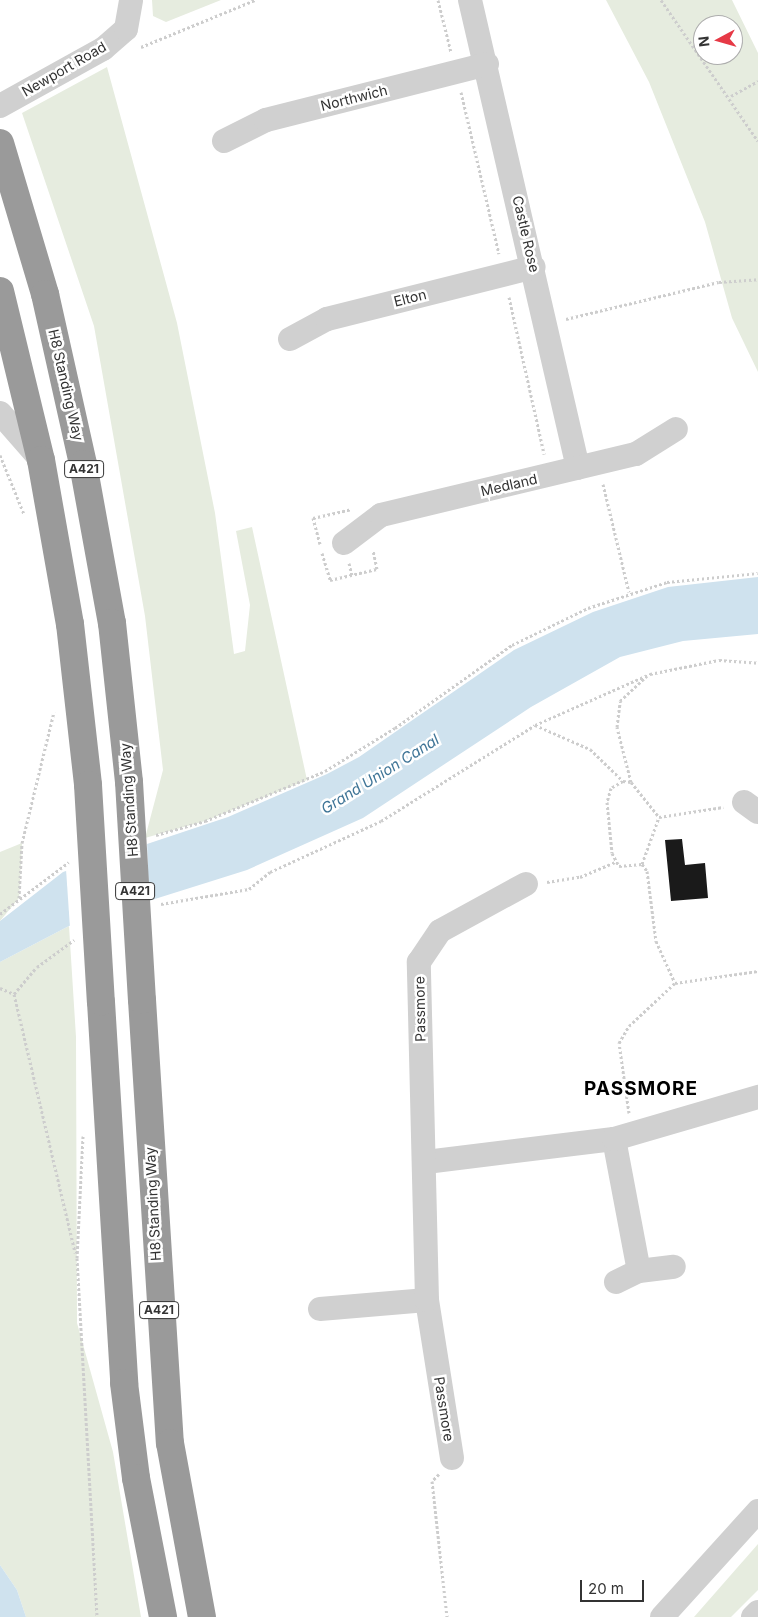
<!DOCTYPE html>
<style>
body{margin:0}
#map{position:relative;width:758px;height:1617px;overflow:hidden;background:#fff;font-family:Inter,sans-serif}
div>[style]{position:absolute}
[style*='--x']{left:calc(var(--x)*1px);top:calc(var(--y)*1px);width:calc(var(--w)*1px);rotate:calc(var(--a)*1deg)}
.green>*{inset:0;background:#e6ecdf}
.water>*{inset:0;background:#cfe2ee}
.pier>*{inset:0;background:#fff}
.building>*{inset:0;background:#1a1a1a}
.path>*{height:3px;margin-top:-1.5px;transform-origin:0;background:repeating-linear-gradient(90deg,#cdcdcd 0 2.5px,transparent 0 5px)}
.minor>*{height:24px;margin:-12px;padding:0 12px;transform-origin:12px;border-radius:12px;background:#d0d0d0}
.highway>*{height:28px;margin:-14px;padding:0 14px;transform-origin:14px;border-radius:14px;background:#9a9a9a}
.highway-bridge>*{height:28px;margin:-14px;padding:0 14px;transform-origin:14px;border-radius:14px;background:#9a9a9a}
span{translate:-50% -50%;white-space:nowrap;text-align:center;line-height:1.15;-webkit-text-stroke:5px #fff;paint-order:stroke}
.shield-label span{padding:1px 4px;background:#fff;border:1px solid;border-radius:4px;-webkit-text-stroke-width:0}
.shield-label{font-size:12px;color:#333;font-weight:700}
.street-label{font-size:14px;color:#333}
.water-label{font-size:15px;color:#3f7597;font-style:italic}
.district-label{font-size:19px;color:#000;font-weight:700;letter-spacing:1px}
.north{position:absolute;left:693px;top:15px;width:50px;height:50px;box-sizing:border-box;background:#fff;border:1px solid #adadad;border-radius:50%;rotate:264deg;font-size:14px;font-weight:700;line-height:20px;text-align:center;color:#333}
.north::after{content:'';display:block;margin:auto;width:18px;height:22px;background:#e63946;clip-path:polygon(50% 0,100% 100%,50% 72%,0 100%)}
.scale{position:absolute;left:580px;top:1580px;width:64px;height:22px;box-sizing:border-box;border:2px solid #333;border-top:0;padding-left:6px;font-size:15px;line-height:18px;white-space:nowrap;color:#333;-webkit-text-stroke:4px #fff;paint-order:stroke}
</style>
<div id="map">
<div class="green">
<div style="clip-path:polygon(152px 0,221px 0,166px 22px,153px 16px)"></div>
<div style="clip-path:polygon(evenodd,606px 0,732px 0,758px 53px,758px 372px,732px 318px,705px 222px,649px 82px,606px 0,703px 25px,733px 25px,733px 55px,703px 55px,703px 25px)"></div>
<div style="clip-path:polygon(107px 67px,177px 323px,215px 513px,234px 654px,245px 651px,250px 605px,236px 531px,252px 527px,307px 780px,205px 821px,145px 838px,163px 770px,145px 616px,94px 326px,22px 113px)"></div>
<div style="clip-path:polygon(22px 843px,19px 898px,0 921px,0 852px)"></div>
<div style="clip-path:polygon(69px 926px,76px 1037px,77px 1323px,113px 1452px,141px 1617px,26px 1617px,17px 1590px,0 1565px,0 962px)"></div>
<div style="clip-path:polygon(758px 1544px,758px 1590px,731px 1617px,694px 1617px)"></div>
</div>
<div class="water">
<div style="clip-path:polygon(758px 577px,758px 634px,683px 641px,620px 657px,531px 707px,363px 818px,247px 870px,69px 926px,0 962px,0 921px,63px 872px,228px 817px,327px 774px,359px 757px,514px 650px,593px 612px,668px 587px)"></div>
<div style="clip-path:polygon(0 1565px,17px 1590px,26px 1617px,0 1617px)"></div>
</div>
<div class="pier">
<div style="clip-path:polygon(147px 840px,149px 903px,70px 928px,66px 869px)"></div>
</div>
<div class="building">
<div style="clip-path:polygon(682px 839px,685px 865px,705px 863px,708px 898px,671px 901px,665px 840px)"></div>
</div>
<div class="path">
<div style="--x:438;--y:0;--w:54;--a:76"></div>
<div style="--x:661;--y:0;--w:171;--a:55.5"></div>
<div style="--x:141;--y:47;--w:123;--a:-22.4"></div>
<div style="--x:461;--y:92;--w:166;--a:76.8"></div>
<div style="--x:731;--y:96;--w:31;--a:-29"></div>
<div style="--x:509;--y:297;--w:161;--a:77.4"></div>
<div style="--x:566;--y:319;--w:157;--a:-13.6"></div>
<div style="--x:719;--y:282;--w:39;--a:-4"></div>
<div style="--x:0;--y:455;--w:64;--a:67.9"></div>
<div style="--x:603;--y:484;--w:111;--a:76.5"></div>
<div style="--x:320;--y:544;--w:27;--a:-105"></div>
<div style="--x:313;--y:518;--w:39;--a:-13"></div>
<div style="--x:322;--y:553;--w:28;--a:73"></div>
<div style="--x:330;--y:580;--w:48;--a:-13.2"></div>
<div style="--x:377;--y:569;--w:19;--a:-102"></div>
<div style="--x:349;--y:563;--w:12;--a:76"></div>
<div style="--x:535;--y:725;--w:60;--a:23.6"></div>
<div style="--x:590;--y:749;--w:46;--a:44.1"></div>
<div style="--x:623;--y:781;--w:8;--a:7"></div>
<div style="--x:631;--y:782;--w:45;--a:51.3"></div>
<div style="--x:659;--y:817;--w:65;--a:-8.9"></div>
<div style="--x:623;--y:781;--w:14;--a:150"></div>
<div style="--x:611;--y:788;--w:15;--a:106"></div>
<div style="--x:607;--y:802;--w:51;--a:84.4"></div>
<div style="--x:612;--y:853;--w:15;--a:62"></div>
<div style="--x:619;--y:866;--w:23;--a:-5"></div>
<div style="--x:642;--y:864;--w:50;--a:-70.1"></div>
<div style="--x:631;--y:782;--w:57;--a:-104.3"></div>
<div style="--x:617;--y:727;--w:26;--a:-83"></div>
<div style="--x:620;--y:701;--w:37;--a:-43"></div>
<div style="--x:156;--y:835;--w:51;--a:-15.9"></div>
<div style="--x:205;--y:821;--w:130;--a:-22.6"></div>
<div style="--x:325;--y:771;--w:82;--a:-31.6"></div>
<div style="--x:395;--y:728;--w:143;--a:-35.4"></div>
<div style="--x:512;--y:645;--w:85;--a:-26"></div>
<div style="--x:588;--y:608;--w:83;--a:-18.2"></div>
<div style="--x:667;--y:582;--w:91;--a:-5.6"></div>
<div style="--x:642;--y:864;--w:9;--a:54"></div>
<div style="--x:647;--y:871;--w:71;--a:82.7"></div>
<div style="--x:656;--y:941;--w:46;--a:65.7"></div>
<div style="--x:547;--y:882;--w:33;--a:-9"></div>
<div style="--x:580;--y:877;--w:38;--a:-23"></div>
<div style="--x:19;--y:898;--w:55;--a:-86.9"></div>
<div style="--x:22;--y:843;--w:135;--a:-76.3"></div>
<div style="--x:161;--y:904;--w:89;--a:-9.7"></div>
<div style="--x:249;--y:889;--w:27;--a:-39"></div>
<div style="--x:270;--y:872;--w:122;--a:-24.7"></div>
<div style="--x:381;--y:821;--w:181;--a:-31.9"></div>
<div style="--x:535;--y:725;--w:126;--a:-23.9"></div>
<div style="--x:650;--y:674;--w:70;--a:-11.5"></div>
<div style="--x:719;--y:660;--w:39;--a:4"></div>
<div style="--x:0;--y:914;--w:86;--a:-37"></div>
<div style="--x:0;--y:988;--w:15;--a:23"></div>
<div style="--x:14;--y:994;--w:266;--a:76.7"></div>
<div style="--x:14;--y:994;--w:35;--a:-50"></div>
<div style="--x:37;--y:967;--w:46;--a:-36.1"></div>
<div style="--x:629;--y:1113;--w:71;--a:-98.1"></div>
<div style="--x:619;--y:1043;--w:20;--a:-60"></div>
<div style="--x:629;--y:1026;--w:63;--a:-43.1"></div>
<div style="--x:675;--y:983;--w:84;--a:-8.2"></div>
<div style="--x:83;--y:1136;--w:122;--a:92.8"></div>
<div style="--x:77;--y:1258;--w:360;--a:86.8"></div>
<div style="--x:439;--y:1474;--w:10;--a:135"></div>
<div style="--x:432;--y:1481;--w:137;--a:83.7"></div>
</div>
<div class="minor">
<div style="--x:470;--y:0;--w:480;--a:77"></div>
<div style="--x:0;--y:106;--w:118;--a:-29"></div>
<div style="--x:103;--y:49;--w:30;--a:-41"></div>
<div style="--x:126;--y:29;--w:29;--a:-80"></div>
<div style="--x:224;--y:141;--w:47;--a:-26.6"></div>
<div style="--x:266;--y:120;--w:228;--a:-14.2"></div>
<div style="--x:290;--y:339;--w:42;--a:-28.4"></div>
<div style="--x:327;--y:319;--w:213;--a:-14.1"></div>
<div style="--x:0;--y:413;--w:62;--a:48.9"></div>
<div style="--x:344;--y:543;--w:46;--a:-37.1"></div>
<div style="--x:381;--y:515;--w:262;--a:-13.5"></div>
<div style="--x:636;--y:454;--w:47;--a:-32"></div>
<div style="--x:744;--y:802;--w:17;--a:36"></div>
<div style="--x:614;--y:1139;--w:134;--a:79.3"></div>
<div style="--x:426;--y:1162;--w:189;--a:-7"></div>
<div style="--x:614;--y:1139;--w:150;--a:-16.3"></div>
<div style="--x:616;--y:1282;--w:25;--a:-26"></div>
<div style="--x:639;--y:1271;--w:35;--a:-7"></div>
<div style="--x:320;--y:1309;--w:107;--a:-4.8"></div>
<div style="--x:452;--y:1458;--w:160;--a:-99"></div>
<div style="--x:427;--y:1300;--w:338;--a:-91.4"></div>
<div style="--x:419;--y:962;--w:37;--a:-56"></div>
<div style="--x:440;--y:931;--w:98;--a:-28.7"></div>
<div style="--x:662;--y:1617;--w:143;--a:-47.8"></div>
<div style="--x:753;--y:1617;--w:7;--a:-45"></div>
</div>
<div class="highway">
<div style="--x:0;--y:143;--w:158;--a:73.4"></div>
<div style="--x:45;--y:294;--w:174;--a:77.4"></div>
<div style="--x:83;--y:464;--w:162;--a:79.7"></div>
<div style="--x:112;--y:623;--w:160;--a:83.9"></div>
<div style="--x:0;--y:291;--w:174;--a:76.4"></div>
<div style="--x:41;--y:460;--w:167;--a:80"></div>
<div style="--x:70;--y:624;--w:162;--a:83.6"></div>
<div style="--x:142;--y:1000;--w:444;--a:86.4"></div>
<div style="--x:170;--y:1443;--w:177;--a:79.6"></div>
<div style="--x:101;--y:1002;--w:382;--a:86.5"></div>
<div style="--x:124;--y:1383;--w:96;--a:82.8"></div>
<div style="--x:136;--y:1478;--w:142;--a:79"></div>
</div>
<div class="highway-bridge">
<div style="--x:129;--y:782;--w:218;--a:86.6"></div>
<div style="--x:88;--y:785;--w:217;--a:86.6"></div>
</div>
<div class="shield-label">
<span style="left:84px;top:469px">A421</span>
<span style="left:135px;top:891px">A421</span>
<span style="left:159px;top:1310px">A421</span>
</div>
<div class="street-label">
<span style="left:64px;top:69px;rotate:-30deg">Newport Road</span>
<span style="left:354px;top:98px;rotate:-14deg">Northwich</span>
<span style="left:526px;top:234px;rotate:77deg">Castle Rose</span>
<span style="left:410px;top:298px;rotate:-14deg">Elton</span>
<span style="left:66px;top:385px;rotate:77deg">H8 Standing Way</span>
<span style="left:509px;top:485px;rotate:-13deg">Medland</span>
<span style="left:129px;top:800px;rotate:-94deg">H8 Standing Way</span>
<span style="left:420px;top:1009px;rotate:-91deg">Passmore</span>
<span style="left:153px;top:1204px;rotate:-93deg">H8 Standing Way</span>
<span style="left:444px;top:1409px;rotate:81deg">Passmore</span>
</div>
<div class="water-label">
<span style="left:380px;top:774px;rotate:-32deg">Grand Union Canal</span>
</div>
<div class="district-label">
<span style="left:641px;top:1089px">PASSMORE</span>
</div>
<div class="north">N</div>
<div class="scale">20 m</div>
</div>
